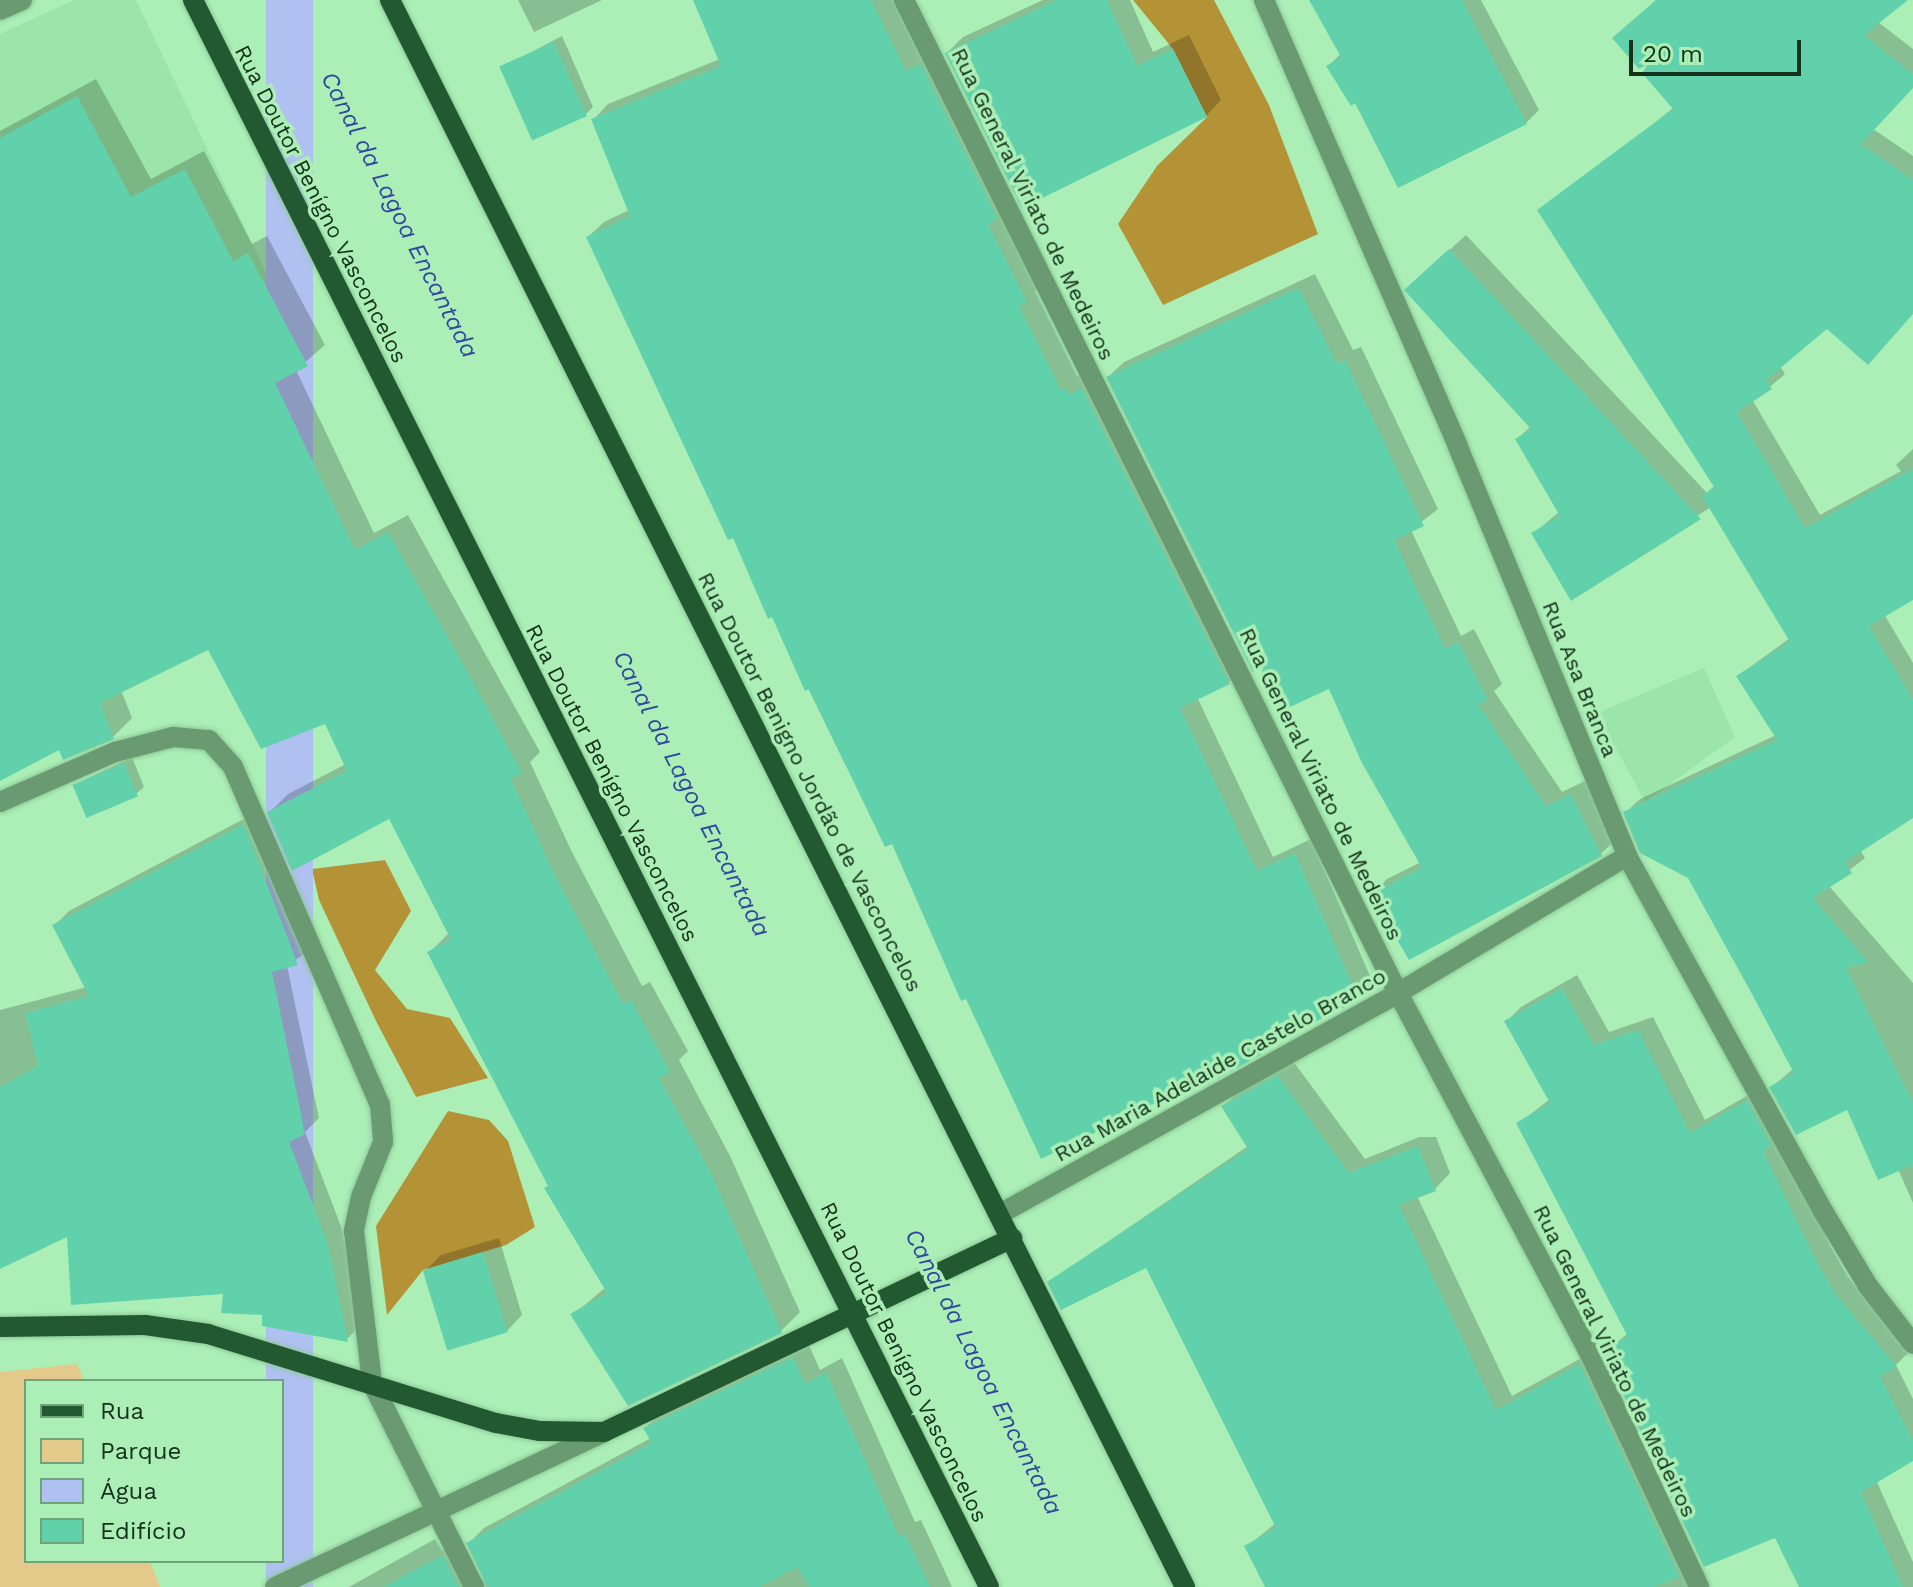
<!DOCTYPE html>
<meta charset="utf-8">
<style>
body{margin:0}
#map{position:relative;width:1913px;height:1587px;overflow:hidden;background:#abefb7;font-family:"Work Sans",sans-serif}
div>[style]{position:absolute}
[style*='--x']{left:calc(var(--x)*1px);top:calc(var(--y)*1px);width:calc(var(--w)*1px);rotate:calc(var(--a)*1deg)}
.built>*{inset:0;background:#9ae5a7}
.green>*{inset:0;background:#e3ca8b}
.forest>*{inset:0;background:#b49336}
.water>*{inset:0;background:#afc1f0;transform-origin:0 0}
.shadow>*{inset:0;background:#0003}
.building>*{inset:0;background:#61d1ac;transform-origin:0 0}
.roads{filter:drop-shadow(0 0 2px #8dc998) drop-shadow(0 0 2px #8dc998)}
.minor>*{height:20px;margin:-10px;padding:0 10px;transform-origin:10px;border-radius:10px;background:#6a9a72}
.major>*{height:20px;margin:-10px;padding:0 10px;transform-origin:10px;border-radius:10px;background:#225930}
span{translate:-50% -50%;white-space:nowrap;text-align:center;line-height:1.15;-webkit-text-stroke:7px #abefb7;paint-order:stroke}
.street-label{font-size:22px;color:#15301b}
.water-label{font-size:24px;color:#30459e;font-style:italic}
.legend{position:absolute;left:24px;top:1379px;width:260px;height:184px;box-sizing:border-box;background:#abefb7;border:2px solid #6fa379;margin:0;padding:10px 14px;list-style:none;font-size:24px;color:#15301b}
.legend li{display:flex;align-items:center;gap:16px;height:40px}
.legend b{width:40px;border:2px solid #6fa379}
.scale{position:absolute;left:1629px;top:40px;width:172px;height:36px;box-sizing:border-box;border:4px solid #15301b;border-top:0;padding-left:10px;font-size:24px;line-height:28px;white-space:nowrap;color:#15301b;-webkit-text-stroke:6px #abefb7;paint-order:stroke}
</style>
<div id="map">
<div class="built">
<div style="clip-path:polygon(74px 0,136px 0,310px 364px,0 536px,0 34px)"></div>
<div style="clip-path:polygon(1704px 668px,1735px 737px,1645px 802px,1597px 713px)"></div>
</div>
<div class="green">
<div style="clip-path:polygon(77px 1364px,84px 1381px,26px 1381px,26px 1561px,150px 1561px,160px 1587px,0 1587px,0 1372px)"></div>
</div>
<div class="forest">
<div style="clip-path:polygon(1133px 0,1214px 0,1269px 105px,1318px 234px,1163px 305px,1118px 224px,1157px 166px,1207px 117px,1173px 49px)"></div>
<div style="clip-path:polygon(385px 860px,411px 911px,375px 970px,407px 1009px,450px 1018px,488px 1078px,416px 1097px,377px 1023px,319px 900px,312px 869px)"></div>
<div style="clip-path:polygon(448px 1111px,489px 1120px,508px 1141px,535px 1227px,506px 1245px,423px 1270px,387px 1315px,376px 1226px)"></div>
</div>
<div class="water">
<div style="left:266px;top:0;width:47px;height:1779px"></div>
</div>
<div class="shadow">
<div style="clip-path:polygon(518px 0,602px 0,534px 32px)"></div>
<div style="clip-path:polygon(695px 0,894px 0,1041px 285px,1035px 291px,1077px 376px,1081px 374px,1244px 667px,1229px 682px,1197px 697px,1273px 857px,1311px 839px,1373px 983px,1358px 998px,1271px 1042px,1261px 1052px,893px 841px,850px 764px,846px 766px,588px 237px,604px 222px,629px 210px,593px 120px,608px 104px,720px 59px)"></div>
<div style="clip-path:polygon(1043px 0,1130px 0,1153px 52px,1189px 35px,1221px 100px,1206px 116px,947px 53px,963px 37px)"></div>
<div style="clip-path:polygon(1312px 0,1481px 0,1539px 110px,1526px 123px,1356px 100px,1328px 67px,1341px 53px)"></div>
<div style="clip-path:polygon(1657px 0,1905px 0,1878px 22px,1913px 49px,1913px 86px,1873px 129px,1913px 156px,1913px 313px,1827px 326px,1780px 366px,1785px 374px,1753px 401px,1820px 515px,1901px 471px,1896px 465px,1913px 449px,1913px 597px,1884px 614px,1913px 663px,1913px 816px,1860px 850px,1865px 858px,1829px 886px,1913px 983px,1913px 1203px,1898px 1169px,1848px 1108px,1772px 1087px,1794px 1068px,1690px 876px,1625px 813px,1640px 799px,1776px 735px,1738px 676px,1790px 638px,1711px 507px,1572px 598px,1534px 533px,1560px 511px,1517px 439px,1531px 426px,1422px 275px,1466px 235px,1707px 493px,1715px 485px,1626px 147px,1674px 107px,1655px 59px)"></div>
<div style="clip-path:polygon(562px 36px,593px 107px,586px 114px,501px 68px)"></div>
<div style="clip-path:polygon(96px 79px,151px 179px,204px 151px,252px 244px,267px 236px,325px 345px,296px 370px,374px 533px,408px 515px,540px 752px,530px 762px,571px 850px,642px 986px,650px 982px,688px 1051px,679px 1060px,730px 1156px,800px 1312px,781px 1331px,573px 1315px,606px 1287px,429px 953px,448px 934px,390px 817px,269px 813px,288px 794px,346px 764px,326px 721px,209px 647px,121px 690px,132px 718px,113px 737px,64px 758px,60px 747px,0 779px,0 131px)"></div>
<div style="clip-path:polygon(1315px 274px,1353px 350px,1361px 347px,1438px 509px,1411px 530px,1461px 636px,1474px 629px,1502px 684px,1494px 691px,1562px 792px,1587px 780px,1616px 839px,1601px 854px,1372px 894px,1387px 879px,1421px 862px,1330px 686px,1108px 377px,1124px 362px)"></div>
<div style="clip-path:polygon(132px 757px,144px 787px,136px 794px,74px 785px)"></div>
<div style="clip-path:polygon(259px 811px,311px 949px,287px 966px,319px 1118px,305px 1132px,342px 1229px,361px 1325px,347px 1339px,264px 1313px,225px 1292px,68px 1234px,0 1266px,0 1010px,87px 987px,54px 926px,69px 911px)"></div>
<div style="clip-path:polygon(1577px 975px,1609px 1032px,1653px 1017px,1705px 1120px,1762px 1087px,1778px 1138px,1831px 1247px,1848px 1277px,1910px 1351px,1896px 1365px,1913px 1399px,1913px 1459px,1876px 1480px,1913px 1562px,1913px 1587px,1814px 1587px,1786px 1534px,1606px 1352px,1628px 1333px,1519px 1123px,1550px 1099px,1506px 1022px,1521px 1007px)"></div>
<div style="clip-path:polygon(1293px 1061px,1365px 1159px,1419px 1137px,1436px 1137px,1450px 1173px,1435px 1189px,1417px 1196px,1512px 1396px,1596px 1350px,1705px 1587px,1266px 1587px,1246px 1547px,1276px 1523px,1147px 1266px,1049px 1282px,1248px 1146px,1224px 1106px,1239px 1091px)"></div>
<div style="clip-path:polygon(499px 1238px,522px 1315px,507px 1331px,425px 1271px,441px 1255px)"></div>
<div style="clip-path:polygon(808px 1343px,820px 1370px,842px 1358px,915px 1522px,921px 1520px,952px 1587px,349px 1587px,435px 1539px,442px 1550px,459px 1541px,478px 1578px,488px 1581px,469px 1543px,484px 1528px,651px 1438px,645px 1428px,661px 1413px)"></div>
</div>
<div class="building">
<div style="clip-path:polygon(693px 0,871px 0,906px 71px,921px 64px,998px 219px,988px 224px,1027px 302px,1019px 306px,1061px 390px,1066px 388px,1069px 394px,1082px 388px,1230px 684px,1180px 708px,1257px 871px,1295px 853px,1359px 1000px,1259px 1050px,1262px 1054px,1208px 1084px,1205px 1079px,1041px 1159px,966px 999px,961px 1001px,892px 844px,885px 847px,809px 689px,805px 691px,772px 617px,768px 619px,733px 538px,728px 540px,586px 237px,630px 216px,591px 119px,721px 66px)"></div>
<div style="clip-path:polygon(1057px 0,1107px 0,1137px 66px,1173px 49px,1207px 117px,1022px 208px,945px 53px)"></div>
<div style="clip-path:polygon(1309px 0,1462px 0,1527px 124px,1398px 188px,1355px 103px,1351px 106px,1326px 66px,1341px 57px)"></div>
<div style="clip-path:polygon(1656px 0,1908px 0,1864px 35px,1913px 74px,1913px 88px,1861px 144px,1913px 180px,1913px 314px,1868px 365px,1827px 329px,1766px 380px,1772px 389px,1737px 412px,1805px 528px,1913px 469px,1913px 600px,1869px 626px,1913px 700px,1913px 818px,1845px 862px,1852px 873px,1813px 898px,1868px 962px,1846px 968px,1913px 1103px,1913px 1165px,1878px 1180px,1847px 1110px,1796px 1135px,1769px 1087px,1794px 1073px,1753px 996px,1688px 878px,1640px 853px,1623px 812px,1777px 740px,1736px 676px,1790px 642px,1702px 496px,1714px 487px,1537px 210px,1673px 109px,1642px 73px,1648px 64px,1639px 69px,1612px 38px)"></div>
<div style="left:554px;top:42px;width:81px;height:60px;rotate:66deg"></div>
<div style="clip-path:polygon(77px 96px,131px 197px,185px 169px,233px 261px,248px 253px,308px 366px,275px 383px,355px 550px,388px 532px,471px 678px,522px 773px,511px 779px,552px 869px,623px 1004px,631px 999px,670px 1072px,659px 1078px,710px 1171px,782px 1333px,628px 1406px,570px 1314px,607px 1293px,544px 1188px,548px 1186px,427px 952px,451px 939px,389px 819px,292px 871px,267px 812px,347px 771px,325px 724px,261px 749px,208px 650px,100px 703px,114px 739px,63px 760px,59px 750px,0 781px,0 138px)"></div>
<div style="clip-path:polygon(1449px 249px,1701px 519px,1571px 601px,1531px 533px,1560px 516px,1515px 439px,1531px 429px,1404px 290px)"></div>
<div style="clip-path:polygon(1299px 288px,1337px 364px,1345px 360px,1424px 526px,1394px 540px,1445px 649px,1458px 642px,1488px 700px,1478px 704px,1546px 806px,1571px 794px,1602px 856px,1409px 960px,1370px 894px,1422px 868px,1362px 763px,1329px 689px,1281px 711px,1261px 669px,1253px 672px,1106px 377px)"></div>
<div style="left:124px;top:763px;width:36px;height:56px;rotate:67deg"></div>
<div style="clip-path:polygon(244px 824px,298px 965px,272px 972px,305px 1134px,289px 1142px,328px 1244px,348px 1342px,262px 1326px,262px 1315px,221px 1313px,223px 1294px,71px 1305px,67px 1237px,0 1269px,0 1087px,38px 1066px,25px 1013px,89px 996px,52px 925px)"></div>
<div style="clip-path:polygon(1562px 988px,1594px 1045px,1638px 1030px,1690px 1133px,1747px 1100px,1772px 1146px,1763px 1151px,1817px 1262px,1834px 1292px,1897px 1367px,1880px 1376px,1913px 1441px,1913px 1461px,1861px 1492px,1903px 1587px,1799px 1587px,1775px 1538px,1704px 1567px,1603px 1351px,1628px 1337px,1516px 1123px,1550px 1103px,1504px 1021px)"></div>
<div style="clip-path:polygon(1277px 1075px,1349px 1173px,1418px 1146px,1436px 1191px,1399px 1205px,1496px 1410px,1580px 1364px,1680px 1577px,1654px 1587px,1265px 1587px,1244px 1546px,1276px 1528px,1146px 1268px,1061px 1310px,1047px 1282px,1248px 1149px,1221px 1106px)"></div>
<div style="left:483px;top:1252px;width:84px;height:63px;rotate:73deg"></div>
<div style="clip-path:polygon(793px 1357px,805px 1384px,826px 1372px,899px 1537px,905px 1534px,930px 1587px,809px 1587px,798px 1567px,759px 1587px,487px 1587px,466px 1543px,652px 1443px,643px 1428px)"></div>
<div style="clip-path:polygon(443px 1555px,459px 1587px,384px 1587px)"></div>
</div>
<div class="roads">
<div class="minor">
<div style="--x:904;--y:0;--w:1109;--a:63.55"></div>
<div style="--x:1398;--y:993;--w:411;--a:62"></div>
<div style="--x:1591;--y:1356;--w:255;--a:64.9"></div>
<div style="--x:1264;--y:0;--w:487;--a:66.5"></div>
<div style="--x:1458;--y:447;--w:443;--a:67.5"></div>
<div style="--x:1627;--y:856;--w:406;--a:61.1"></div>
<div style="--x:1823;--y:1211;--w:87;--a:59"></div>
<div style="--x:1868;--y:1286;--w:73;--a:52.2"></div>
<div style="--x:0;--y:10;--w:24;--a:-24"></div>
<div style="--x:0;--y:802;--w:125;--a:-23.5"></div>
<div style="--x:115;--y:752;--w:60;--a:-14.5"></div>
<div style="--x:173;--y:737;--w:36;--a:5"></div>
<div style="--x:209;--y:740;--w:36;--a:48"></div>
<div style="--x:233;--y:767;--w:369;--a:66.5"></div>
<div style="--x:380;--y:1105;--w:37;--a:85"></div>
<div style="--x:383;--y:1142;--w:59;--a:111.8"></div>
<div style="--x:361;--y:1197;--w:35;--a:102"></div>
<div style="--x:354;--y:1231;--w:153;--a:83.2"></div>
<div style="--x:372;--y:1383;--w:228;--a:63.4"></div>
<div style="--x:1000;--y:1214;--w:455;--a:-29"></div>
<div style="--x:1398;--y:993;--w:267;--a:-30.9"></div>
<div style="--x:275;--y:1587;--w:364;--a:-25.2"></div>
</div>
<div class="major">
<div style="--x:193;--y:0;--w:1775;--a:63.36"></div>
<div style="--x:390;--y:0;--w:1775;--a:63.39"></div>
<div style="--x:0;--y:1327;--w:145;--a:-0.8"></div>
<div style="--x:145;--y:1325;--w:64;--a:8.1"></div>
<div style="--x:208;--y:1334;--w:301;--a:17.2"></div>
<div style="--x:496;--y:1423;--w:45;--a:10.3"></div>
<div style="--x:540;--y:1431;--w:64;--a:0.9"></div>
<div style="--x:604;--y:1432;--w:452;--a:-25.4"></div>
</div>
</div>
<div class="street-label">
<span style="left:321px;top:204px;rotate:63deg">Rua Doutor Benígno Vasconcelos</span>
<span style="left:1033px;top:204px;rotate:64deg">Rua General Viriato de Medeiros</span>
<span style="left:1580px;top:679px;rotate:68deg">Rua Asa Branca</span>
<span style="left:810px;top:782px;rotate:63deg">Rua Doutor Benigno Jordão de Vasconcelos</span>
<span style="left:612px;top:783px;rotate:63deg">Rua Doutor Benígno Vasconcelos</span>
<span style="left:1321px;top:784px;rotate:64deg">Rua General Viriato de Medeiros</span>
<span style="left:1220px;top:1065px;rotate:-29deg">Rua Maria Adelaide Castelo Branco</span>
<span style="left:1615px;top:1361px;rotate:64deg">Rua General Viriato de Medeiros</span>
<span style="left:904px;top:1362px;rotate:64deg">Rua Doutor Benígno Vasconcelos</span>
</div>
<div class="water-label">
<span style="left:399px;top:215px;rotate:63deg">Canal da Lagoa Encantada</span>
<span style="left:691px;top:794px;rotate:63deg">Canal da Lagoa Encantada</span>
<span style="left:983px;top:1372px;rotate:63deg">Canal da Lagoa Encantada</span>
</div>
<ul class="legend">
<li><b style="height:10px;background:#225930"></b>Rua</li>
<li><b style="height:22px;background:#e3ca8b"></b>Parque</li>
<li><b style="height:22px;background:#afc1f0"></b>Água</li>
<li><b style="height:22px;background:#61d1ac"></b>Edifício</li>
</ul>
<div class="scale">20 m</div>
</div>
